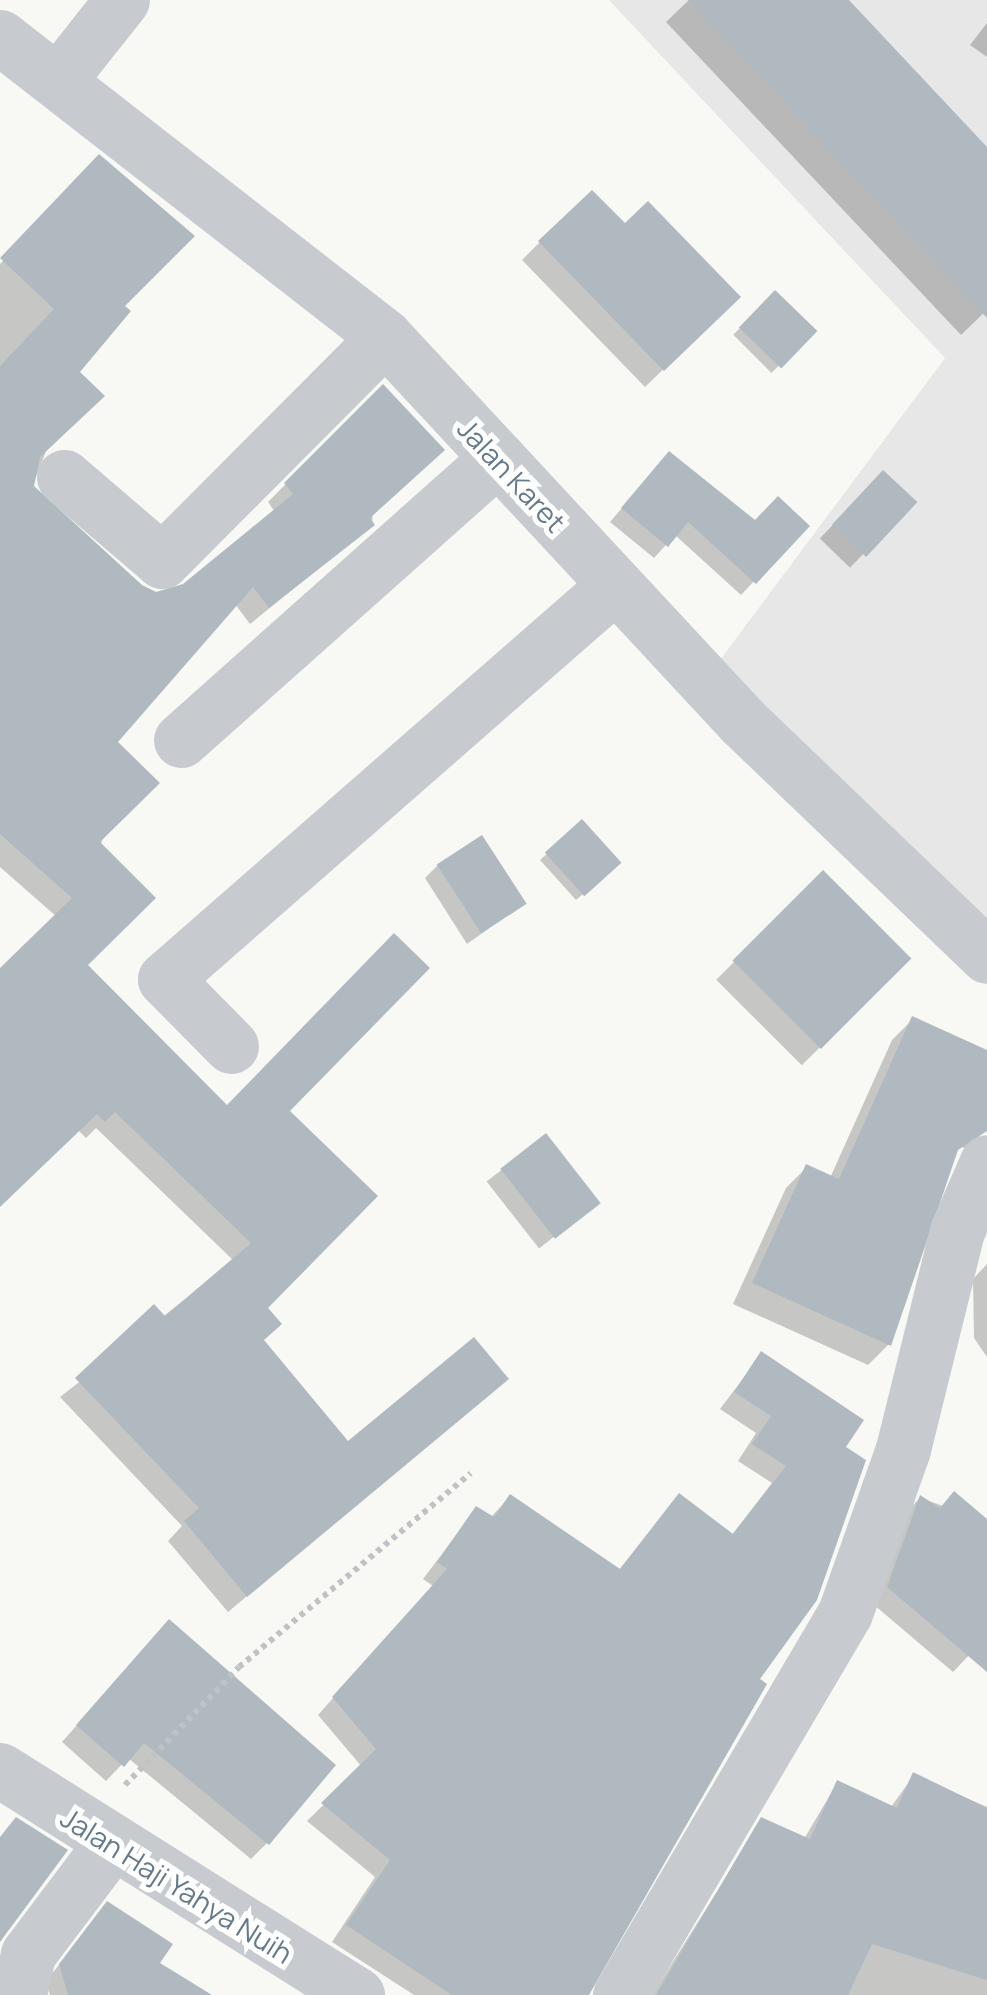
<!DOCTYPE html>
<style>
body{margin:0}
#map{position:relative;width:987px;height:1995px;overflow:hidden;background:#f8f8f5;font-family:Manrope,sans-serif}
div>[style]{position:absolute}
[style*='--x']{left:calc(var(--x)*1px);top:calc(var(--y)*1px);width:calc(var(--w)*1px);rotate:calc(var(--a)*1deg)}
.built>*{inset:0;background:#e6e7e6}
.shadow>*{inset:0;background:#0003;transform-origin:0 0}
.building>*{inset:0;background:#b0b9bf;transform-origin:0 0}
.path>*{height:6px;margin-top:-3px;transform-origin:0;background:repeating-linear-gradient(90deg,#c0c3c5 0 5px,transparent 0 10px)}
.minor>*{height:55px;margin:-27.5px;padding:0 27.5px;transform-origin:27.5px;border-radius:27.5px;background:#c7cbcf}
span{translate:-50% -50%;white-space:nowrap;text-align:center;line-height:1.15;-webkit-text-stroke:10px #fff;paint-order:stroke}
.street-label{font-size:28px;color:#647989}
</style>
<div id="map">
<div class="built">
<div style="clip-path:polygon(609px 0,987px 0,987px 958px,706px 679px,945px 358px)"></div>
</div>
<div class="shadow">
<div style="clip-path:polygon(689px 0,845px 0,987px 151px,987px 310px,961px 335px,666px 22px)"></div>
<div style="clip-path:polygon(987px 23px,987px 57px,970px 45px)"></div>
<div style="clip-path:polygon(82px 175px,121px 306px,77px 372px,32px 487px,140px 587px,156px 594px,185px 586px,275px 512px,268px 502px,382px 387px,372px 525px,250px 624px,235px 604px,115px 742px,85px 965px,226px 1108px,286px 1111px,262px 1341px,348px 1444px,506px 1379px,228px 1612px,168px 1541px,182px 1526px,60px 1397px,234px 1261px,96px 1128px,86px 1138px,78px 1130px,0 1205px,0 972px,57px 917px,0 867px,0 264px)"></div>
<div style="clip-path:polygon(625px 227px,738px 297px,645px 387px,522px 260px,540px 242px)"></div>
<div style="left:775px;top:293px;width:54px;height:59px;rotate:45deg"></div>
<div style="clip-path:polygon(656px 468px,754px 523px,806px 526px,741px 595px,675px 535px,654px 558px,610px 522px)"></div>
<div style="left:883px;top:473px;width:42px;height:91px;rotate:44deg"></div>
<div style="clip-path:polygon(582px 823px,612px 869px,576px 900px,540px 860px)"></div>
<div style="clip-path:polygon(438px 865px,523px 904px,467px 944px,425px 878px)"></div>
<div style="left:823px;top:873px;width:121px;height:151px;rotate:45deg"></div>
<div style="clip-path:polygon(913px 1019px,987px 1053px,987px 1128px,966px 1150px,949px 1135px,889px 1344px,868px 1365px,733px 1304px,786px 1188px,807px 1167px,830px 1178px,892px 1040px)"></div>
<div style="left:545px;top:1136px;width:85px;height:74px;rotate:52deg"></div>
<div style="clip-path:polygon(987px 1264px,987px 1357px,974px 1338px,973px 1279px)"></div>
<div style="clip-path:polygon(761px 1355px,843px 1447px,756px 1680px,584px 1995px,414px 1995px,332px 1942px,375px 1877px,307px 1821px,362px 1767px,318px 1715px,433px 1586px,423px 1579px,476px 1509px,490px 1518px,510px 1497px,618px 1571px,679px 1496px,731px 1536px,772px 1483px,738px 1461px,756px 1433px,720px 1409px)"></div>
<div style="clip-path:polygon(920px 1498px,987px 1521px,987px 1660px,974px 1650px,953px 1672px,873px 1604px,904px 1514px)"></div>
<div style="clip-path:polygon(153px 1639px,267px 1843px,251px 1859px,128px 1758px,106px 1781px,62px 1742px)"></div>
<div style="clip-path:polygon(914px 1775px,987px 1807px,987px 1995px,652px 1995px,762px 1820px,804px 1839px,837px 1783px,891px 1807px)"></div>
<div style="clip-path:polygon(108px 1904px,157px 1964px,207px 1995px,50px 1995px,46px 1981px)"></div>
</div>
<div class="building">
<div style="clip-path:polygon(688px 0,849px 0,987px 147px,987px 318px)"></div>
<div style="clip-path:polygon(99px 154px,195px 236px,125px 306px,131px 311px,80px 372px,105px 396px,40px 457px,34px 486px,142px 585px,156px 592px,183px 584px,293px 494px,284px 483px,383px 384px,445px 450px,370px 518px,375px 525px,269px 608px,253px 587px,118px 742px,160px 783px,100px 842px,156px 898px,88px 965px,227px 1105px,394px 933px,430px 968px,290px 1111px,378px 1196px,268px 1308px,282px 1324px,264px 1340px,348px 1441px,474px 1337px,509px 1379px,247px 1597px,184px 1521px,199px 1508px,75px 1378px,154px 1304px,165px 1316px,251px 1243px,115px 1112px,105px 1122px,97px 1114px,0 1207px,0 968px,72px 898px,0 834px,0 366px,54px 309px,0 258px)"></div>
<div style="clip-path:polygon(592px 190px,625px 223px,648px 201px,741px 297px,664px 371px,538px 241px)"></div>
<div style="left:775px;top:290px;width:59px;height:52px;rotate:44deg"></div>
<div style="clip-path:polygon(669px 451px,755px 520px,778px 496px,810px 526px,756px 584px,688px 522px,668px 547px,621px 508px)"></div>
<div style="left:883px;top:470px;width:47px;height:75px;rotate:43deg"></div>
<div style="left:582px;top:819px;width:59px;height:50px;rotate:48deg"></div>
<div style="left:482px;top:835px;width:82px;height:54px;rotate:57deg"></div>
<div style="left:823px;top:870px;width:125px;height:128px;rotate:45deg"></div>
<div style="clip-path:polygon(912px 1016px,987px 1050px,987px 1131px,958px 1150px,891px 1346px,752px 1283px,806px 1164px,839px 1179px)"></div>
<div style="left:546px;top:1133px;width:89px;height:58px;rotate:52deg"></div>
<div style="clip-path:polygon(761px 1351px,864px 1420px,846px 1447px,866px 1460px,817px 1600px,760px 1679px,767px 1684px,589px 1995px,452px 1995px,346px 1925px,390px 1860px,321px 1803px,376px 1749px,332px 1697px,447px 1569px,437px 1562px,476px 1506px,494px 1517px,510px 1494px,620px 1569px,679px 1493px,733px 1534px,786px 1466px,752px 1444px,771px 1416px,734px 1392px)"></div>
<div style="clip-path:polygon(954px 1491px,987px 1519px,987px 1672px,887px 1587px,920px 1495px,940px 1508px)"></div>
<div style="clip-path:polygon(169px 1619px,336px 1765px,269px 1845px,144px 1743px,124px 1767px,76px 1725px)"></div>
<div style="clip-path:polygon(913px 1772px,987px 1808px,987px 1980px,872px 1944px,848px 1995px,656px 1995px,761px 1817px,810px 1839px,837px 1780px,897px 1808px)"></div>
<div style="clip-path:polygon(16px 1817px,68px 1850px,0 1942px,0 1837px)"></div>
<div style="clip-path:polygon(107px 1901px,173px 1944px,160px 1963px,212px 1995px,68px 1995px,59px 1964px)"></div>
</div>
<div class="path">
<div style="--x:125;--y:1785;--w:164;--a:-46"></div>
<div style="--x:239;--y:1667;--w:302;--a:-39.9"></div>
</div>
<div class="minor">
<div style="--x:0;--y:37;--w:488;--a:37.9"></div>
<div style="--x:385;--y:337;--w:526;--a:47.08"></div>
<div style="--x:743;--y:722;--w:338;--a:43.8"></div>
<div style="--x:61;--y:77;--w:98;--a:-51.6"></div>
<div style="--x:64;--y:477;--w:129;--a:40.6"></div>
<div style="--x:162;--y:561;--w:316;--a:-45.1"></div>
<div style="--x:181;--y:740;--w:424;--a:-41.7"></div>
<div style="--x:231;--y:1046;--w:94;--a:-134.6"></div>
<div style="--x:165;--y:979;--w:597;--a:-41.19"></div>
<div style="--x:0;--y:1770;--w:422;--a:32.2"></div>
<div style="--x:19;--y:1995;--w:42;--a:-77.6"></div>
<div style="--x:28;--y:1954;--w:136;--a:-53"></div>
<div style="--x:620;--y:1995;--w:443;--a:-59.5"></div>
<div style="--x:845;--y:1613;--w:174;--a:-70.5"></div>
<div style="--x:903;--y:1449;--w:225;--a:-76.1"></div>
<div style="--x:957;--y:1231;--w:75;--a:-66.5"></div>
</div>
<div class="street-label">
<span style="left:512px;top:475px;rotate:47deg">Jalan Karet</span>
<span style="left:177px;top:1885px;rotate:32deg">Jalan Haji Yahya Nuih</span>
</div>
</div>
